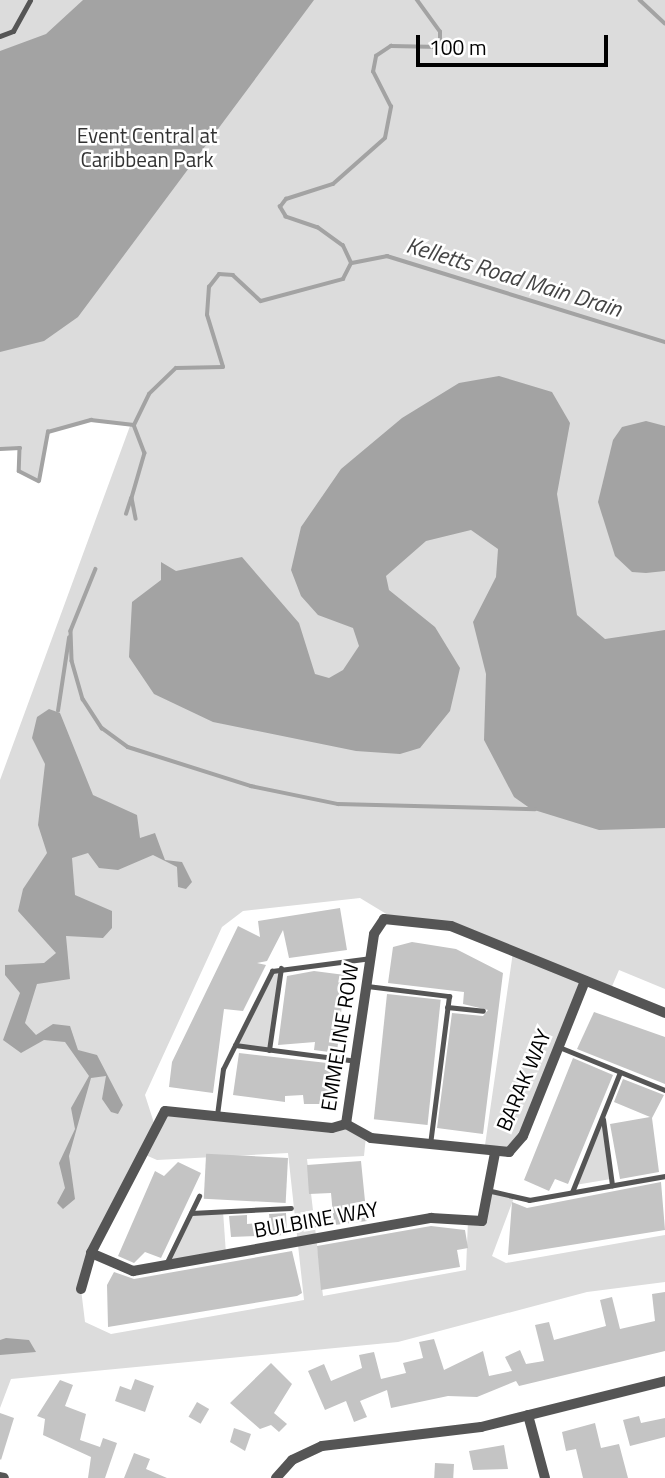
<!DOCTYPE html>
<style>
body{margin:0}
#map{position:relative;width:665px;height:1478px;overflow:hidden;background:#fff;font-family:"Titillium Web",sans-serif}
div>[style]{position:absolute}
[style*='--x']{left:calc(var(--x)*1px);top:calc(var(--y)*1px);width:calc(var(--w)*1px);rotate:calc(var(--a)*1deg)}
.green>*{inset:0;background:#dcdcdc}
.water>*{inset:0;background:#a3a3a3}
.stream>*{height:3.5px;margin:-1.75px;padding:0 1.75px;transform-origin:1.75px;border-radius:1.75px;background:#a3a3a3}
.building>*{inset:0;background:#c4c4c4;transform-origin:0 0}
.service>*{height:5px;margin:-2.5px;padding:0 2.5px;transform-origin:2.5px;border-radius:2.5px;background:#555}
.minor>*{height:10px;margin:-5px;padding:0 5px;transform-origin:5px;border-radius:5px;background:#555}
span{translate:-50% -50%;white-space:nowrap;text-align:center;line-height:1.15;-webkit-text-stroke:5px #fff;paint-order:stroke}
.park-label{font-size:21px;color:#333}
.street-label{font-size:21px;color:#000}
.water-label{font-size:23px;color:#444;font-style:italic}
.scale{position:absolute;left:416px;top:35px;width:192px;height:32px;box-sizing:border-box;border:4px solid #000;border-top:0;padding-left:9px;font-size:21px;line-height:24px;white-space:nowrap;color:#000;-webkit-text-stroke:5px #fff;paint-order:stroke}
</style>
<div id="map">
<div class="green">
<div style="clip-path:polygon(evenodd,0 0,665px 0,665px 989px,619px 970px,610px 991px,585px 981px,516px 1146px,484px 1152px,513px 952px,455px 928px,393px 918px,360px 898px,243px 911px,222px 927px,145px 1095px,154px 1123px,159px 1115px,339px 1127px,366px 1136px,364px 1156px,307px 1159px,323px 1296px,466px 1270px,468px 1220px,482px 1221px,491px 1191px,515px 1195px,492px 1256px,506px 1263px,665px 1235px,665px 1282px,587px 1292px,398px 1342px,11px 1379px,0 1408px,0 780px,130px 426px,91px 420px,48px 432px,39px 481px,19px 471px,20px 448px,0 449px,0 0,141px 1153px,157px 1160px,288px 1153px,304px 1300px,111px 1334px,85px 1322px,81px 1289px,141px 1153px)"></div>
<div style="clip-path:polygon(281px 968px,269px 1050px,235px 1045px,271px 972px)"></div>
<div style="clip-path:polygon(602px 1116px,611px 1179px,575px 1185px)"></div>
<div style="clip-path:polygon(223px 1211px,226px 1254px,166px 1264px,191px 1213px)"></div>
</div>
<div class="water">
<div style="clip-path:polygon(83px 0,314px 0,78px 317px,44px 341px,0 352px,0 51px,46px 34px)"></div>
<div style="clip-path:polygon(499px 376px,552px 392px,570px 423px,557px 494px,577px 615px,605px 639px,665px 630px,665px 828px,599px 830px,531px 809px,514px 797px,484px 740px,486px 674px,473px 622px,496px 577px,498px 549px,471px 530px,426px 541px,386px 576px,389px 590px,435px 627px,460px 668px,450px 711px,420px 748px,400px 754px,356px 751px,213px 722px,154px 694px,129px 657px,132px 602px,161px 580px,161px 562px,176px 571px,242px 557px,299px 623px,315px 674px,329px 678px,343px 670px,359px 646px,353px 628px,318px 615px,301px 596px,291px 570px,301px 527px,341px 469px,402px 418px,459px 383px)"></div>
<div style="clip-path:polygon(646px 421px,665px 426px,665px 571px,646px 573px,632px 572px,615px 556px,598px 502px,613px 440px,622px 427px)"></div>
<div style="clip-path:polygon(49px 709px,60px 713px,93px 795px,137px 815px,140px 838px,155px 833px,165px 860px,182px 862px,192px 882px,186px 889px,178px 887px,177px 867px,153px 855px,118px 870px,99px 868px,88px 853px,72px 858px,75px 895px,112px 911px,112px 928px,103px 938px,66px 936px,70px 979px,37px 984px,25px 1023px,36px 1035px,53px 1024px,70px 1026px,78px 1050px,97px 1055px,123px 1105px,118px 1114px,111px 1112px,102px 1099px,106px 1076px,91px 1078px,69px 1156px,75px 1199px,63px 1209px,57px 1203px,65px 1188px,59px 1163px,75px 1129px,71px 1108px,89px 1076px,65px 1042px,44px 1040px,21px 1053px,3px 1040px,20px 993px,5px 975px,5px 965px,44px 963px,56px 953px,18px 911px,23px 889px,47px 853px,38px 825px,45px 764px,32px 738px,37px 717px)"></div>
<div style="clip-path:polygon(6px 1338px,29px 1340px,36px 1352px,0 1355px,0 1340px)"></div>
</div>
<div class="stream">
<div style="--x:640;--y:0;--w:34;--a:43"></div>
<div style="--x:352;--y:263;--w:36;--a:-11"></div>
<div style="--x:387;--y:256;--w:291;--a:17.2"></div>
<div style="--x:134;--y:425;--w:30;--a:69"></div>
<div style="--x:145;--y:453;--w:47;--a:106.1"></div>
<div style="--x:132;--y:498;--w:21;--a:79"></div>
<div style="--x:0;--y:449;--w:20;--a:-3"></div>
<div style="--x:20;--y:448;--w:23;--a:92"></div>
<div style="--x:19;--y:471;--w:22;--a:27"></div>
<div style="--x:39;--y:481;--w:50;--a:-79.6"></div>
<div style="--x:48;--y:432;--w:45;--a:-15.6"></div>
<div style="--x:91;--y:420;--w:43;--a:6.6"></div>
<div style="--x:134;--y:425;--w:34;--a:-64"></div>
<div style="--x:149;--y:394;--w:37;--a:-44"></div>
<div style="--x:176;--y:368;--w:47;--a:-1.2"></div>
<div style="--x:223;--y:367;--w:54;--a:-107.1"></div>
<div style="--x:207;--y:315;--w:28;--a:-86"></div>
<div style="--x:209;--y:287;--w:16;--a:-52"></div>
<div style="--x:219;--y:274;--w:14;--a:4"></div>
<div style="--x:233;--y:275;--w:38;--a:43"></div>
<div style="--x:261;--y:301;--w:85;--a:-15"></div>
<div style="--x:343;--y:279;--w:18;--a:-63"></div>
<div style="--x:351;--y:263;--w:19;--a:-115"></div>
<div style="--x:343;--y:246;--w:31;--a:-144"></div>
<div style="--x:318;--y:228;--w:34;--a:-161"></div>
<div style="--x:286;--y:217;--w:12;--a:-121"></div>
<div style="--x:280;--y:207;--w:10;--a:-53"></div>
<div style="--x:286;--y:199;--w:49;--a:-17.7"></div>
<div style="--x:333;--y:184;--w:69;--a:-41.5"></div>
<div style="--x:385;--y:138;--w:32;--a:-79"></div>
<div style="--x:391;--y:107;--w:39;--a:-117"></div>
<div style="--x:373;--y:72;--w:16;--a:-79"></div>
<div style="--x:376;--y:56;--w:18;--a:-34"></div>
<div style="--x:391;--y:46;--w:49;--a:1.2"></div>
<div style="--x:440;--y:47;--w:15;--a:-90"></div>
<div style="--x:440;--y:32;--w:39;--a:-126"></div>
<div style="--x:126;--y:514;--w:16;--a:-72"></div>
<div style="--x:96;--y:569;--w:67;--a:112"></div>
<div style="--x:71;--y:631;--w:30;--a:88"></div>
<div style="--x:72;--y:661;--w:40;--a:74"></div>
<div style="--x:83;--y:699;--w:35;--a:57"></div>
<div style="--x:102;--y:728;--w:32;--a:36"></div>
<div style="--x:128;--y:747;--w:129;--a:17.6"></div>
<div style="--x:251;--y:786;--w:89;--a:11.7"></div>
<div style="--x:338;--y:804;--w:197;--a:1.5"></div>
<div style="--x:58;--y:711;--w:74;--a:-81.4"></div>
</div>
<div class="building">
<div style="clip-path:polygon(340px 908px,347px 950px,289px 958px,283px 930px,267px 961px,257px 963px,266px 965px,243px 1011px,224px 1009px,213px 1093px,169px 1087px,172px 1062px,238px 926px,260px 937px,258px 921px)"></div>
<div style="clip-path:polygon(412px 942px,456px 949px,503px 973px,483px 1134px,437px 1128px,452px 1013px,483px 1016px,488px 1010px,463px 1004px,464px 992px,388px 983px,393px 947px)"></div>
<div style="clip-path:polygon(314px 971px,345px 975px,337px 1053px,314px 1050px,315px 1042px,278px 1045px,287px 976px)"></div>
<div style="left:387px;top:994px;width:54px;height:126px;rotate:6deg"></div>
<div style="clip-path:polygon(594px 1012px,665px 1037px,665px 1084px,577px 1049px)"></div>
<div style="clip-path:polygon(239px 1053px,336px 1064px,332px 1104px,304px 1104px,303px 1095px,285px 1096px,285px 1102px,233px 1095px)"></div>
<div style="clip-path:polygon(573px 1058px,613px 1075px,568px 1184px,555px 1179px,549px 1191px,524px 1180px)"></div>
<div style="clip-path:polygon(623px 1079px,664px 1095px,652px 1118px,659px 1172px,620px 1179px,610px 1124px,650px 1117px,614px 1102px)"></div>
<div style="left:288px;top:1158px;width:45px;height:82px;rotate:93deg"></div>
<div style="clip-path:polygon(361px 1161px,367px 1221px,310px 1228px,310px 1216px,333px 1215px,331px 1193px,309px 1194px,307px 1165px)"></div>
<div style="clip-path:polygon(178px 1162px,201px 1173px,161px 1258px,145px 1252px,134px 1263px,118px 1256px,155px 1171px,164px 1176px)"></div>
<div style="clip-path:polygon(661px 1182px,665px 1230px,508px 1255px,512px 1202px,527px 1208px)"></div>
<div style="clip-path:polygon(286px 1213px,287px 1235px,231px 1237px,229px 1216px,247px 1215px,247px 1224px,258px 1223px,270px 1223px,269px 1214px)"></div>
<div style="clip-path:polygon(431px 1226px,465px 1230px,468px 1248px,457px 1250px,460px 1267px,321px 1290px,317px 1246px)"></div>
<div style="clip-path:polygon(292px 1251px,302px 1293px,297px 1296px,108px 1327px,107px 1285px,114px 1272px,134px 1279px)"></div>
<div style="clip-path:polygon(665px 1292px,665px 1351px,519px 1386px,516px 1381px,477px 1397px,448px 1396px,391px 1408px,387px 1390px,360px 1401px,367px 1417px,354px 1422px,346px 1401px,325px 1410px,308px 1371px,324px 1364px,331px 1381px,362px 1368px,359px 1355px,374px 1352px,381px 1379px,406px 1373px,403px 1363px,423px 1358px,419px 1342px,434px 1339px,444px 1370px,483px 1351px,489px 1376px,512px 1371px,505px 1357px,520px 1350px,526px 1364px,544px 1361px,535px 1325px,549px 1322px,554px 1340px,606px 1326px,600px 1300px,612px 1297px,620px 1329px,655px 1321px,652px 1294px)"></div>
<div style="clip-path:polygon(271px 1363px,292px 1384px,274px 1413px,287px 1424px,279px 1432px,271px 1425px,260px 1429px,230px 1403px)"></div>
<div style="clip-path:polygon(135px 1379px,154px 1386px,145px 1412px,115px 1401px,120px 1386px,131px 1390px)"></div>
<div style="clip-path:polygon(60px 1380px,73px 1385px,65px 1406px,86px 1414px,80px 1440px,100px 1447px,103px 1438px,117px 1443px,105px 1478px,88px 1478px,91px 1457px,43px 1435px,45px 1419px,37px 1416px)"></div>
<div style="left:197px;top:1402px;width:14px;height:17px;rotate:30deg"></div>
<div style="clip-path:polygon(0 1413px,14px 1418px,1px 1460px,0 1459px)"></div>
<div style="clip-path:polygon(639px 1416px,641px 1423px,665px 1418px,665px 1437px,630px 1446px,623px 1420px)"></div>
<div style="clip-path:polygon(595px 1423px,601px 1448px,619px 1444px,628px 1478px,583px 1478px,576px 1449px,566px 1451px,562px 1432px)"></div>
<div style="clip-path:polygon(234px 1428px,251px 1434px,245px 1451px,230px 1442px)"></div>
<div style="clip-path:polygon(504px 1445px,508px 1469px,473px 1470px,469px 1451px)"></div>
<div style="clip-path:polygon(134px 1453px,150px 1459px,146px 1469px,167px 1478px,124px 1478px)"></div>
<div style="left:435px;top:1463px;width:19px;height:15px;rotate:3deg"></div>
</div>
<div class="service">
<div style="--x:0;--y:36;--w:14;--a:-21"></div>
<div style="--x:13;--y:31;--w:35;--a:-61"></div>
<div style="--x:367;--y:986;--w:83;--a:7"></div>
<div style="--x:449;--y:996;--w:150;--a:97.3"></div>
<div style="--x:447;--y:1007;--w:36;--a:6"></div>
<div style="--x:235;--y:1045;--w:123;--a:7.5"></div>
<div style="--x:559;--y:1047;--w:114;--a:22.1"></div>
<div style="--x:269;--y:1050;--w:83;--a:-81.7"></div>
<div style="--x:217;--y:1115;--w:46;--a:-82.6"></div>
<div style="--x:223;--y:1069;--w:110;--a:-63.4"></div>
<div style="--x:272;--y:971;--w:100;--a:-7.5"></div>
<div style="--x:603;--y:1119;--w:67;--a:82.2"></div>
<div style="--x:491;--y:1191;--w:39;--a:13"></div>
<div style="--x:529;--y:1200;--w:138;--a:-10"></div>
<div style="--x:572;--y:1192;--w:129;--a:-68.2"></div>
<div style="--x:191;--y:1213;--w:100;--a:-2.9"></div>
<div style="--x:166;--y:1264;--w:76;--a:-64.1"></div>
</div>
<div class="minor">
<div style="--x:346;--y:1124;--w:29;--a:29"></div>
<div style="--x:371;--y:1138;--w:139;--a:5.8"></div>
<div style="--x:509;--y:1152;--w:21;--a:-49"></div>
<div style="--x:523;--y:1136;--w:167;--a:-68.2"></div>
<div style="--x:91;--y:1253;--w:46;--a:23.2"></div>
<div style="--x:133;--y:1271;--w:303;--a:-10.1"></div>
<div style="--x:431;--y:1218;--w:51;--a:3.4"></div>
<div style="--x:482;--y:1221;--w:69;--a:-79.2"></div>
<div style="--x:81;--y:1289;--w:37;--a:-74"></div>
<div style="--x:91;--y:1253;--w:160;--a:-62.5"></div>
<div style="--x:165;--y:1111;--w:168;--a:5.8"></div>
<div style="--x:332;--y:1128;--w:15;--a:-16"></div>
<div style="--x:346;--y:1124;--w:192;--a:-81.6"></div>
<div style="--x:374;--y:934;--w:18;--a:-56"></div>
<div style="--x:384;--y:919;--w:67;--a:6"></div>
<div style="--x:451;--y:926;--w:231;--a:22.1"></div>
<div style="--x:528;--y:1415;--w:65;--a:74.9"></div>
<div style="--x:0;--y:1477;--w:4;--a:14"></div>
<div style="--x:276;--y:1478;--w:24;--a:-48"></div>
<div style="--x:292;--y:1460;--w:33;--a:-25"></div>
<div style="--x:322;--y:1446;--w:160;--a:-6.8"></div>
<div style="--x:481;--y:1427;--w:190;--a:-14"></div>
</div>
<div class="park-label">
<span style="left:147px;top:147px">Event Central at<br>Caribbean Park</span>
</div>
<div class="street-label">
<span style="left:339px;top:1037px;rotate:-81deg">EMMELINE ROW</span>
<span style="left:523px;top:1080px;rotate:-67deg">BARAK WAY</span>
<span style="left:316px;top:1219px;rotate:-10deg">BULBINE WAY</span>
</div>
<div class="water-label">
<span style="left:514px;top:277px;rotate:17deg">Kelletts Road Main Drain</span>
</div>
<div class="scale">100 m</div>
</div>
